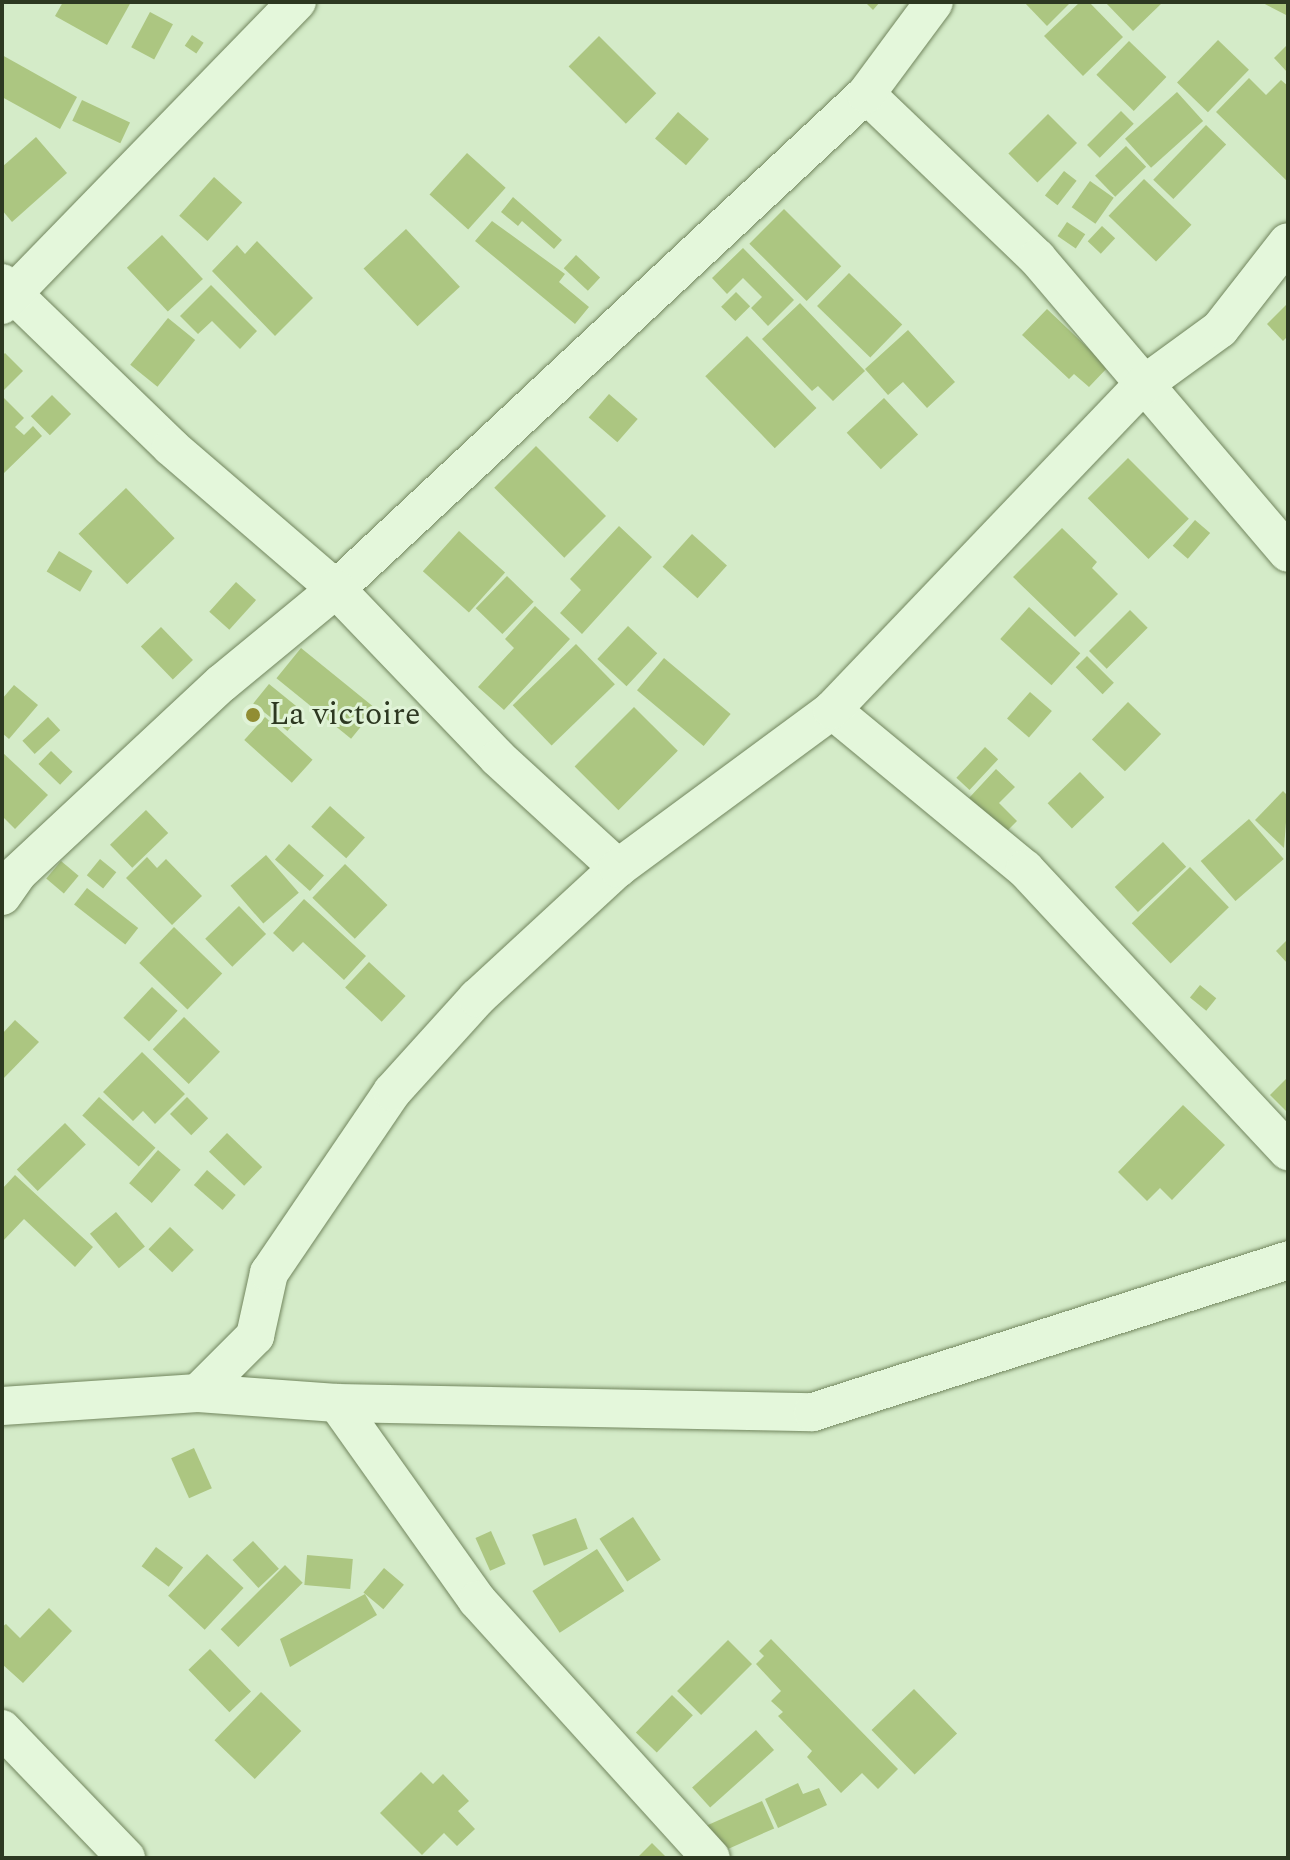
<!DOCTYPE html>
<style>
body{margin:0}
#map{position:relative;width:1290px;height:1860px;overflow:hidden;background:#d4ebc8;font-family:Spectral,serif}
div>[style]{position:absolute}
[style*='--x']{left:calc(var(--x)*1px);top:calc(var(--y)*1px);width:calc(var(--w)*1px);rotate:calc(var(--a)*1deg)}
.building>*{inset:0;background:#acc681;transform-origin:0 0}
.roads{filter:drop-shadow(0 0 2px #72865e) drop-shadow(0 0 2px #72865e)}
.minor>*{height:38px;margin:-19px;padding:0 19px;transform-origin:19px;border-radius:19px;background:#e4f7db}
.dots>*{width:22px;height:22px;translate:-50% -50%;box-sizing:border-box;border:4px solid #e0f3d7;border-radius:50%}
span{translate:-50% -50%;white-space:nowrap;text-align:center;line-height:1.15;-webkit-text-stroke:6px #e0f3d7;paint-order:stroke}
.poi-label{font-size:32px;color:#2d3821}
.left{translate:0 -50%;text-align:left}
.frame{position:absolute;inset:0;border:4px solid #2d3821;pointer-events:none}
</style>
<div id="map">
<div class="building">
<div style="clip-path:polygon(63px 2px,131px 2px,107px 45px,55px 16px)"></div>
<div style="clip-path:polygon(865px 2px,880px 2px,873px 10px)"></div>
<div style="clip-path:polygon(1024px 2px,1071px 2px,1047px 26px)"></div>
<div style="clip-path:polygon(1080px 2px,1089px 2px,1123px 37px,1083px 76px,1044px 36px)"></div>
<div style="clip-path:polygon(1105px 2px,1163px 2px,1133px 31px)"></div>
<div style="clip-path:polygon(1261px 2px,1288px 2px,1288px 16px)"></div>
<div style="left:150px;top:12px;width:26px;height:40px;rotate:28deg"></div>
<div style="left:192px;top:35px;width:14px;height:13px;rotate:34deg"></div>
<div style="left:599px;top:36px;width:81px;height:43px;rotate:45deg"></div>
<div style="left:1218px;top:40px;width:43px;height:59px;rotate:44deg"></div>
<div style="left:1129px;top:41px;width:52px;height:47px;rotate:44deg"></div>
<div style="clip-path:polygon(1288px 44px,1288px 73px,1274px 58px)"></div>
<div style="clip-path:polygon(2px 55px,77px 97px,60px 129px,2px 97px)"></div>
<div style="clip-path:polygon(1249px 78px,1266px 95px,1281px 80px,1288px 86px,1288px 182px,1216px 112px)"></div>
<div style="left:1177px;top:92px;width:39px;height:70px;rotate:48deg"></div>
<div style="left:82px;top:100px;width:53px;height:23px;rotate:25deg"></div>
<div style="left:1121px;top:111px;width:18px;height:48px;rotate:45deg"></div>
<div style="left:678px;top:112px;width:41px;height:35px;rotate:41deg"></div>
<div style="left:1048px;top:114px;width:41px;height:56px;rotate:45deg"></div>
<div style="left:1206px;top:125px;width:28px;height:76px;rotate:44deg"></div>
<div style="clip-path:polygon(36px 137px,67px 173px,12px 222px,2px 210px,2px 167px)"></div>
<div style="left:1126px;top:146px;width:29px;height:43px;rotate:46deg"></div>
<div style="left:467px;top:153px;width:52px;height:56px;rotate:42deg"></div>
<div style="left:1064px;top:171px;width:16px;height:31px;rotate:38deg"></div>
<div style="left:214px;top:177px;width:38px;height:52px;rotate:42deg"></div>
<div style="left:1144px;top:179px;width:66px;height:51px;rotate:44deg"></div>
<div style="left:1090px;top:181px;width:29px;height:32px;rotate:35deg"></div>
<div style="clip-path:polygon(513px 197px,562px 240px,554px 249px,522px 221px,518px 226px,501px 212px)"></div>
<div style="left:784px;top:209px;width:81px;height:49px;rotate:45deg"></div>
<div style="clip-path:polygon(492px 221px,565px 274px,559px 282px,589px 307px,575px 324px,475px 241px)"></div>
<div style="left:1067px;top:222px;width:22px;height:17px;rotate:34deg"></div>
<div style="left:1102px;top:226px;width:18px;height:21px;rotate:43deg"></div>
<div style="left:406px;top:229px;width:79px;height:58px;rotate:47deg"></div>
<div style="left:162px;top:235px;width:60px;height:48px;rotate:47deg"></div>
<div style="clip-path:polygon(257px 241px,313px 298px,275px 336px,212px 271px,237px 245px,245px 254px)"></div>
<div style="clip-path:polygon(743px 248px,794px 300px,768px 326px,751px 308px,762px 297px,743px 278px,727px 294px,712px 278px)"></div>
<div style="left:576px;top:255px;width:33px;height:18px;rotate:43deg"></div>
<div style="left:849px;top:273px;width:74px;height:46px;rotate:44deg"></div>
<div style="clip-path:polygon(211px 285px,257px 331px,240px 349px,212px 321px,198px 334px,180px 316px)"></div>
<div style="left:736px;top:292px;width:20px;height:21px;rotate:45deg"></div>
<div style="clip-path:polygon(800px 303px,865px 371px,833px 401px,818px 386px,812px 391px,762px 339px)"></div>
<div style="clip-path:polygon(1288px 303px,1288px 336px,1283px 341px,1267px 324px)"></div>
<div style="clip-path:polygon(1047px 309px,1108px 367px,1089px 387px,1074px 374px,1069px 379px,1022px 335px)"></div>
<div style="left:168px;top:318px;width:35px;height:60px;rotate:39deg"></div>
<div style="clip-path:polygon(908px 330px,955px 382px,927px 408px,903px 382px,888px 395px,865px 369px)"></div>
<div style="left:747px;top:336px;width:100px;height:58px;rotate:46deg"></div>
<div style="clip-path:polygon(5px 353px,23px 371px,2px 392px,2px 356px)"></div>
<div style="left:609px;top:394px;width:38px;height:31px;rotate:41deg"></div>
<div style="left:52px;top:395px;width:27px;height:30px;rotate:45deg"></div>
<div style="clip-path:polygon(4px 398px,24px 418px,15px 427px,24px 435px,33px 426px,42px 436px,2px 475px)"></div>
<div style="left:884px;top:398px;width:50px;height:51px;rotate:47deg"></div>
<div style="left:536px;top:446px;width:99px;height:59px;rotate:45deg"></div>
<div style="left:1128px;top:458px;width:86px;height:57px;rotate:45deg"></div>
<div style="left:126px;top:488px;width:70px;height:66px;rotate:46deg"></div>
<div style="left:1195px;top:520px;width:20px;height:34px;rotate:41deg"></div>
<div style="clip-path:polygon(619px 526px,652px 557px,582px 634px,560px 613px,581px 590px,570px 579px)"></div>
<div style="clip-path:polygon(1062px 528px,1097px 562px,1092px 568px,1118px 594px,1075px 637px,1013px 577px)"></div>
<div style="left:459px;top:531px;width:62px;height:54px;rotate:42deg"></div>
<div style="left:692px;top:534px;width:47px;height:44px;rotate:42deg"></div>
<div style="left:59px;top:551px;width:39px;height:24px;rotate:31deg"></div>
<div style="left:507px;top:576px;width:37px;height:45px;rotate:44deg"></div>
<div style="left:236px;top:582px;width:27px;height:40px;rotate:42deg"></div>
<div style="clip-path:polygon(535px 606px,570px 639px,504px 710px,478px 687px,514px 648px,505px 639px)"></div>
<div style="left:1029px;top:607px;width:69px;height:43px;rotate:42deg"></div>
<div style="left:1130px;top:610px;width:25px;height:58px;rotate:45deg"></div>
<div style="left:628px;top:626px;width:40px;height:45px;rotate:43deg"></div>
<div style="left:161px;top:627px;width:46px;height:28px;rotate:46deg"></div>
<div style="left:576px;top:644px;width:56px;height:88px;rotate:46deg"></div>
<div style="left:301px;top:648px;width:96px;height:39px;rotate:39deg"></div>
<div style="left:1087px;top:656px;width:38px;height:16px;rotate:45deg"></div>
<div style="left:664px;top:658px;width:87px;height:42px;rotate:40deg"></div>
<div style="left:269px;top:684px;width:44px;height:25px;rotate:39deg"></div>
<div style="clip-path:polygon(14px 685px,38px 705px,9px 739px,2px 733px,2px 699px)"></div>
<div style="left:1030px;top:692px;width:29px;height:35px;rotate:41deg"></div>
<div style="left:1128px;top:702px;width:46px;height:52px;rotate:44deg"></div>
<div style="left:634px;top:707px;width:62px;height:84px;rotate:45deg"></div>
<div style="left:48px;top:717px;width:18px;height:35px;rotate:47deg"></div>
<div style="left:265px;top:717px;width:64px;height:31px;rotate:42deg"></div>
<div style="left:985px;top:747px;width:18px;height:42px;rotate:43deg"></div>
<div style="left:51px;top:751px;width:30px;height:18px;rotate:44deg"></div>
<div style="clip-path:polygon(2px 752px,48px 795px,15px 829px,2px 816px)"></div>
<div style="clip-path:polygon(996px 769px,1015px 787px,999px 803px,1017px 821px,1005px 833px,969px 798px)"></div>
<div style="left:1080px;top:772px;width:35px;height:45px;rotate:46deg"></div>
<div style="clip-path:polygon(1283px 791px,1288px 796px,1284px 848px,1255px 820px)"></div>
<div style="left:330px;top:806px;width:47px;height:28px;rotate:42deg"></div>
<div style="left:146px;top:810px;width:32px;height:50px;rotate:46deg"></div>
<div style="left:1249px;top:819px;width:53px;height:64px;rotate:49deg"></div>
<div style="left:1163px;top:842px;width:34px;height:66px;rotate:47deg"></div>
<div style="left:289px;top:844px;width:47px;height:21px;rotate:42deg"></div>
<div style="left:266px;top:855px;width:50px;height:47px;rotate:49deg"></div>
<div style="clip-path:polygon(147px 857px,157px 868px,166px 859px,202px 896px,172px 925px,126px 878px)"></div>
<div style="left:100px;top:859px;width:21px;height:21px;rotate:39deg"></div>
<div style="left:61px;top:861px;width:23px;height:23px;rotate:40deg"></div>
<div style="left:345px;top:864px;width:59px;height:47px;rotate:44deg"></div>
<div style="left:1190px;top:867px;width:56px;height:81px;rotate:46deg"></div>
<div style="left:87px;top:888px;width:65px;height:21px;rotate:38deg"></div>
<div style="clip-path:polygon(304px 899px,366px 956px,344px 980px,303px 942px,293px 952px,273px 933px)"></div>
<div style="left:239px;top:906px;width:39px;height:47px;rotate:46deg"></div>
<div style="left:174px;top:927px;width:67px;height:50px;rotate:44deg"></div>
<div style="clip-path:polygon(1288px 939px,1288px 964px,1276px 951px)"></div>
<div style="left:369px;top:962px;width:50px;height:35px;rotate:43deg"></div>
<div style="left:1200px;top:985px;width:21px;height:16px;rotate:39deg"></div>
<div style="left:152px;top:987px;width:35px;height:42px;rotate:43deg"></div>
<div style="left:184px;top:1017px;width:50px;height:45px;rotate:44deg"></div>
<div style="clip-path:polygon(15px 1020px,39px 1042px,2px 1080px,2px 1034px)"></div>
<div style="clip-path:polygon(142px 1052px,185px 1094px,155px 1124px,143px 1111px,133px 1121px,103px 1092px)"></div>
<div style="clip-path:polygon(1288px 1077px,1288px 1113px,1270px 1095px)"></div>
<div style="left:99px;top:1097px;width:76px;height:25px;rotate:42deg"></div>
<div style="left:187px;top:1097px;width:30px;height:24px;rotate:45deg"></div>
<div style="clip-path:polygon(1183px 1105px,1225px 1145px,1172px 1200px,1160px 1188px,1147px 1201px,1118px 1172px)"></div>
<div style="left:65px;top:1123px;width:30px;height:67px;rotate:46deg"></div>
<div style="left:227px;top:1133px;width:49px;height:26px;rotate:44deg"></div>
<div style="left:158px;top:1150px;width:30px;height:44px;rotate:41deg"></div>
<div style="left:207px;top:1170px;width:38px;height:20px;rotate:41deg"></div>
<div style="clip-path:polygon(15px 1175px,93px 1247px,75px 1267px,24px 1219px,2px 1242px,2px 1189px)"></div>
<div style="left:116px;top:1212px;width:45px;height:34px;rotate:50deg"></div>
<div style="left:170px;top:1227px;width:33px;height:31px;rotate:44deg"></div>
<div style="left:194px;top:1448px;width:44px;height:25px;rotate:66deg"></div>
<div style="left:633px;top:1517px;width:51px;height:40px;rotate:57deg"></div>
<div style="left:576px;top:1518px;width:33px;height:47px;rotate:69deg"></div>
<div style="left:491px;top:1531px;width:36px;height:17px;rotate:66deg"></div>
<div style="left:253px;top:1541px;width:38px;height:28px;rotate:47deg"></div>
<div style="left:156px;top:1547px;width:34px;height:24px;rotate:37deg"></div>
<div style="left:597px;top:1549px;width:50px;height:77px;rotate:57deg"></div>
<div style="left:207px;top:1554px;width:50px;height:57px;rotate:43deg"></div>
<div style="left:307px;top:1555px;width:46px;height:30px;rotate:5deg"></div>
<div style="left:285px;top:1565px;width:25px;height:91px;rotate:45deg"></div>
<div style="left:384px;top:1568px;width:26px;height:32px;rotate:40deg"></div>
<div style="clip-path:polygon(365px 1594px,377px 1615px,290px 1667px,280px 1639px)"></div>
<div style="clip-path:polygon(49px 1608px,72px 1631px,23px 1683px,2px 1664px,2px 1627px,6px 1624px,20px 1638px)"></div>
<div style="clip-path:polygon(771px 1639px,898px 1769px,878px 1789px,862px 1773px,841px 1793px,807px 1757px,812px 1751px,778px 1716px,783px 1712px,771px 1701px,781px 1691px,756px 1664px,764px 1656px,759px 1651px)"></div>
<div style="left:728px;top:1640px;width:34px;height:72px;rotate:45deg"></div>
<div style="left:210px;top:1649px;width:59px;height:30px;rotate:46deg"></div>
<div style="left:914px;top:1689px;width:62px;height:59px;rotate:46deg"></div>
<div style="left:261px;top:1692px;width:56px;height:67px;rotate:44deg"></div>
<div style="left:672px;top:1695px;width:29px;height:52px;rotate:44deg"></div>
<div style="left:756px;top:1730px;width:27px;height:86px;rotate:48deg"></div>
<div style="clip-path:polygon(421px 1772px,433px 1784px,443px 1774px,469px 1801px,458px 1811px,475px 1829px,457px 1846px,444px 1833px,422px 1855px,380px 1813px)"></div>
<div style="clip-path:polygon(798px 1783px,803px 1794px,819px 1788px,827px 1805px,778px 1828px,765px 1799px)"></div>
<div style="left:762px;top:1801px;width:30px;height:69px;rotate:66deg"></div>
<div style="clip-path:polygon(652px 1843px,667px 1858px,637px 1858px)"></div>
</div>
<div class="roads">
<div class="minor">
<div style="--x:866;--y:94;--w:237;--a:43.8"></div>
<div style="--x:1037;--y:258;--w:387;--a:49.6"></div>
<div style="--x:2;--y:283;--w:235;--a:44.1"></div>
<div style="--x:171;--y:447;--w:218;--a:40.7"></div>
<div style="--x:336;--y:589;--w:725;--a:-43.04"></div>
<div style="--x:866;--y:94;--w:114;--a:-53.5"></div>
<div style="--x:2;--y:305;--w:423;--a:-45.8"></div>
<div style="--x:832;--y:710;--w:250;--a:39.5"></div>
<div style="--x:1025;--y:869;--w:386;--a:47"></div>
<div style="--x:2;--y:896;--w:28;--a:-55"></div>
<div style="--x:18;--y:873;--w:279;--a:-43"></div>
<div style="--x:222;--y:683;--w:148;--a:-39.5"></div>
<div style="--x:336;--y:589;--w:234;--a:46.2"></div>
<div style="--x:498;--y:758;--w:163;--a:42.5"></div>
<div style="--x:198;--y:1393;--w:81;--a:-45"></div>
<div style="--x:255;--y:1336;--w:65;--a:-77.5"></div>
<div style="--x:269;--y:1273;--w:219;--a:-55.8"></div>
<div style="--x:392;--y:1092;--w:127;--a:-47.9"></div>
<div style="--x:477;--y:998;--w:192;--a:-42.7"></div>
<div style="--x:618;--y:868;--w:266;--a:-36.4"></div>
<div style="--x:832;--y:710;--w:450;--a:-46.3"></div>
<div style="--x:1143;--y:385;--w:95;--a:-36"></div>
<div style="--x:1220;--y:329;--w:110;--a:-52"></div>
<div style="--x:337;--y:1403;--w:242;--a:54.6"></div>
<div style="--x:477;--y:1600;--w:348;--a:47.8"></div>
<div style="--x:2;--y:1406;--w:196;--a:-3.8"></div>
<div style="--x:198;--y:1393;--w:139;--a:4.1"></div>
<div style="--x:337;--y:1403;--w:476;--a:1.1"></div>
<div style="--x:813;--y:1412;--w:499;--a:-17.7"></div>
<div style="--x:2;--y:1729;--w:179;--a:46.1"></div>
</div>
</div>
<div class="dots">
<div style="left:253px;top:715px;background:#918d33"></div>
</div>
<div class="poi-label">
<span class="left" style="left:269px;top:715px">La victoire</span>
</div>
<div class="frame"></div>
</div>
